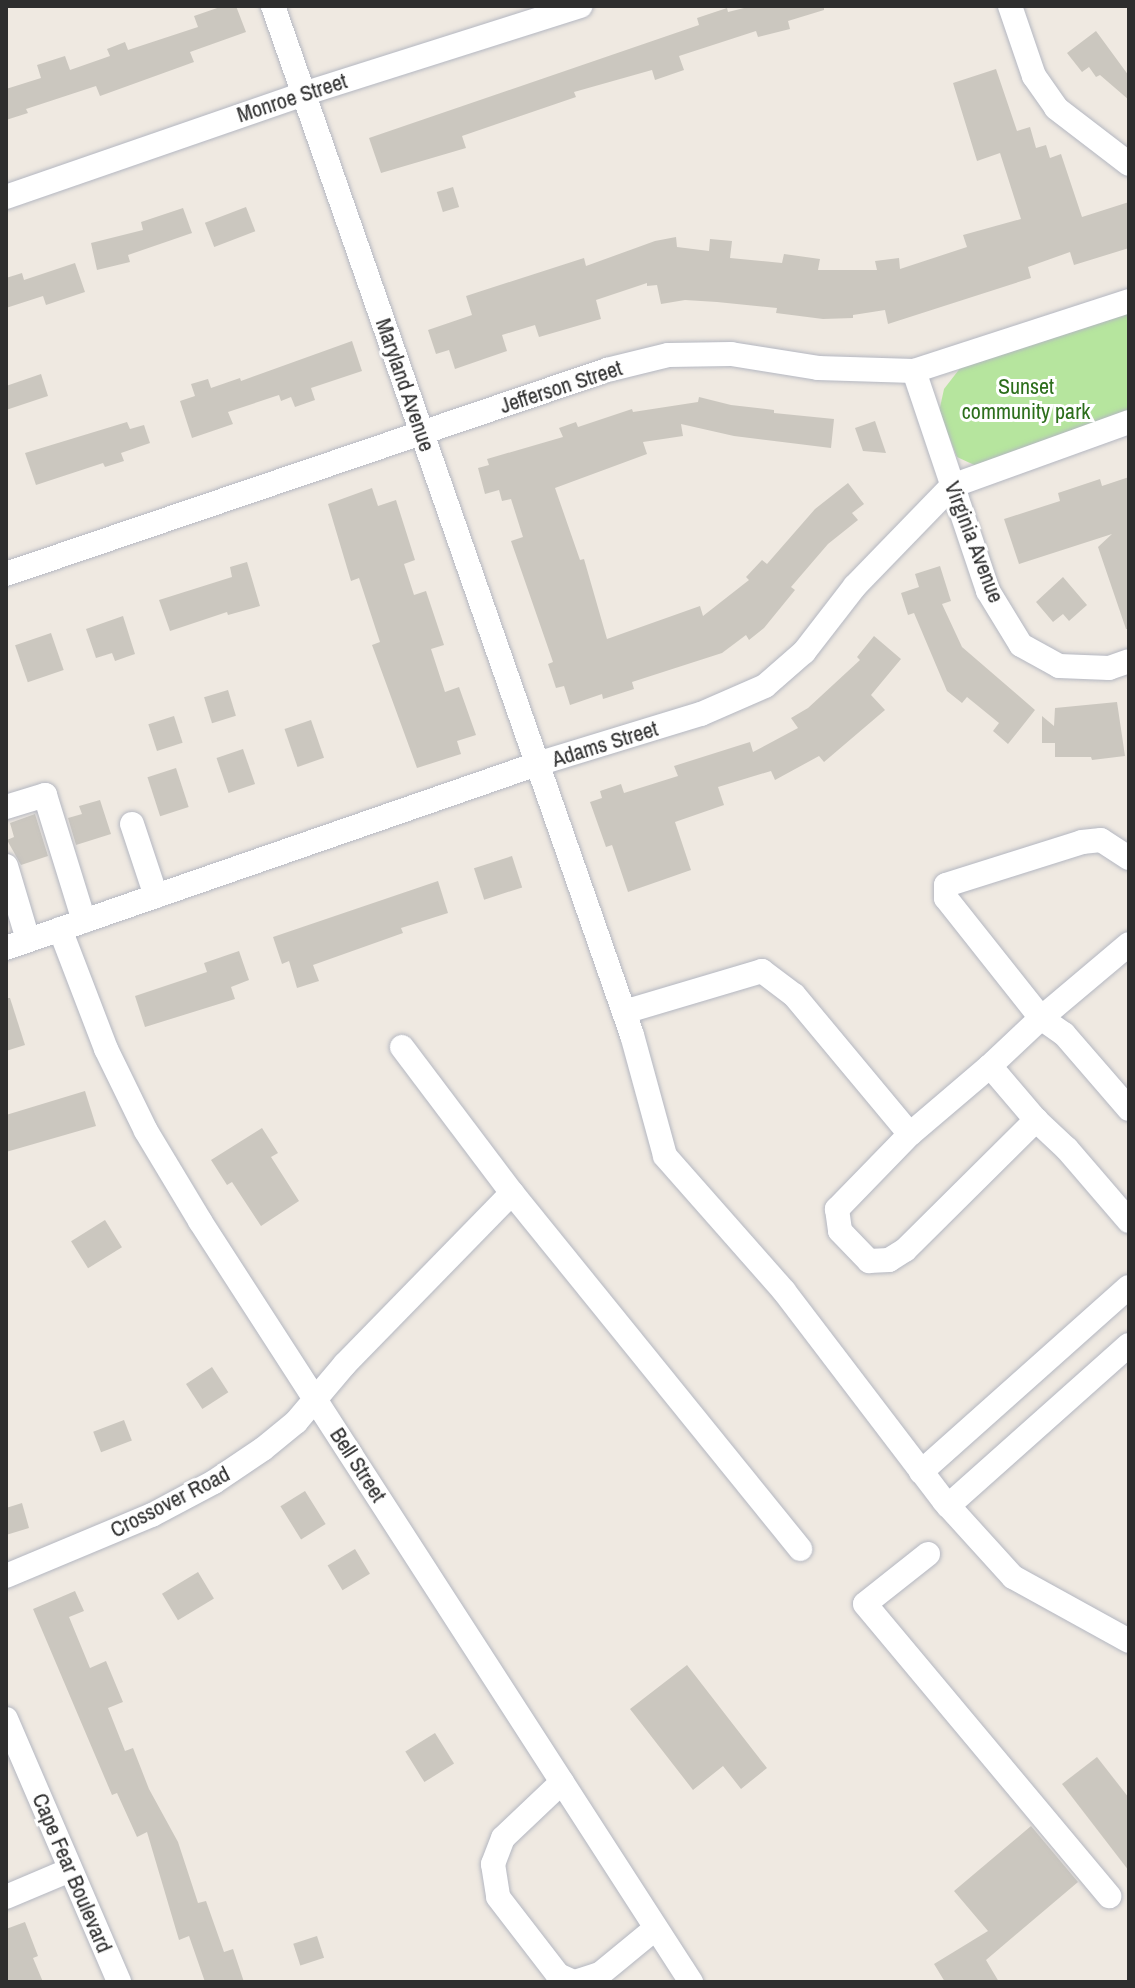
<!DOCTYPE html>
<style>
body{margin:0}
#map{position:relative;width:1135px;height:1988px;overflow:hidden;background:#efe9e1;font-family:"Archivo Narrow",sans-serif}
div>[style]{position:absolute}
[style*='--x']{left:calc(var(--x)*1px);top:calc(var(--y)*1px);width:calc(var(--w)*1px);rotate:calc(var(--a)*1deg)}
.green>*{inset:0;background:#b6e59e}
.building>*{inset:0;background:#cbc7bf;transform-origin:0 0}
.roads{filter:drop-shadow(0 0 2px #b4b7c1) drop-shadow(0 0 2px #b4b7c1)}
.minor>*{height:24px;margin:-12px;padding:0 12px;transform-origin:12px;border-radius:12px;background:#fff}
span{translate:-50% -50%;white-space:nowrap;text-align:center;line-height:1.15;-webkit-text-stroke:6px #fff;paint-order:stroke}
.street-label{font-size:22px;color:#2e2e2e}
.park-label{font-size:22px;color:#2c6e1b}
.frame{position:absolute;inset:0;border:8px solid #2e2e2e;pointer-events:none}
</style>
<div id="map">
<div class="green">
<div style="clip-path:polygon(1129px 307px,1129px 417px,983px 469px,957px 457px,939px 412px,944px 389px,961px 367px)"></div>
</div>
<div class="building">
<div style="clip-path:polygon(223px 6px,236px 6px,246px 32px,190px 52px,194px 62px,100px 96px,96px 86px,26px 109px,28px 113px,6px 120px,6px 89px,41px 78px,37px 65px,65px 56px,70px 70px,110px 56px,107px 49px,125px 42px,128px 50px,198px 27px,194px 16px)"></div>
<div style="clip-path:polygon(752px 6px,824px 6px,824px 10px,788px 21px,790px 29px,758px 37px,756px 31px,679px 56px,684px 70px,655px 80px,652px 70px,574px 92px,576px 97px,462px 136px,466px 148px,381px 173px,369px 138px,699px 25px,697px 18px,727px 8px,728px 12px)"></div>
<div style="clip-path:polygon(1096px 31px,1129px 76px,1129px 100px,1100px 75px,1096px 77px,1089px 67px,1082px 72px,1067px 53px)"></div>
<div style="clip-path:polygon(996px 69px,1017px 131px,1030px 127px,1036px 148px,1046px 145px,1050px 158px,1061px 154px,1082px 217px,1129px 202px,1129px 248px,1074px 265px,1070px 252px,1028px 267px,1031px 278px,888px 324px,885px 310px,853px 315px,853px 318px,823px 319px,776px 313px,777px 308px,717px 302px,685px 300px,661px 304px,657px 285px,647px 286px,647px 283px,596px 300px,601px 319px,539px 337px,535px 325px,502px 335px,507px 351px,455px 369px,449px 350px,436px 354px,428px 330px,472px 315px,466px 296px,584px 258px,586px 266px,655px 241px,676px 237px,677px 247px,709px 251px,710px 239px,732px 241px,730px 258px,782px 263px,784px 254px,820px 259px,818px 270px,877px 270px,875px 261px,899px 258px,900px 269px,967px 247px,963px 235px,1021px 219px,1000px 153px,977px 161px,953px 83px)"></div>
<div style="left:453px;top:187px;width:21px;height:17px;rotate:73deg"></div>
<div style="left:246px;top:207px;width:26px;height:44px;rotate:69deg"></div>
<div style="clip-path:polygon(183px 208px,192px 233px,128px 255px,130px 262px,97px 270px,91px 243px,143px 230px,141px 222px)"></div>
<div style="clip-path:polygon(75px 263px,85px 292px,46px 305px,43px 296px,6px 308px,6px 278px,22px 273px,24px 280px)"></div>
<div style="clip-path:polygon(352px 341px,362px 371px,311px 388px,315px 400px,295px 407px,291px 397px,281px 401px,279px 395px,228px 412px,233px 424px,192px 438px,180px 401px,195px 396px,191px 384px,208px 379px,211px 388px,240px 378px,241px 381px)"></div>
<div style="clip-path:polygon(41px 374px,48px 396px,6px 410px,6px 386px)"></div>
<div style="clip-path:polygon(699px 397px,731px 405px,774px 410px,774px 413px,834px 419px,831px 448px,734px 436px,681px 424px,683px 436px,643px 442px,647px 454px,555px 488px,580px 560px,584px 559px,607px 639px,700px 606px,703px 616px,749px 580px,746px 577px,762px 560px,767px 564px,815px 509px,848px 483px,864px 504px,852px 513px,858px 520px,828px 544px,791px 587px,795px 590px,764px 628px,749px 640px,746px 635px,722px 653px,632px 682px,634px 689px,603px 699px,602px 694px,570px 705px,564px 686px,556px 688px,548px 664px,553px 662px,511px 541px,523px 537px,511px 499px,502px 501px,499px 490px,485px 494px,478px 468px,489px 465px,487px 459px,563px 437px,559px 428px,576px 422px,578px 427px,632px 409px,633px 412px,698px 402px)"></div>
<div style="clip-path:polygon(875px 421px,886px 453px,863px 451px,855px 428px)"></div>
<div style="clip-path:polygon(127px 422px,130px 429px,144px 425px,150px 443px,121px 453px,124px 461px,105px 467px,103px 463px,36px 485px,25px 453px)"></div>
<div style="clip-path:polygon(1129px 477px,1129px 629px,1126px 629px,1098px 547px,1112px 534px,1019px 564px,1004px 519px,1060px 501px,1058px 493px,1100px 479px,1102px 486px)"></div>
<div style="clip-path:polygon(372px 488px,378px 506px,396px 500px,415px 560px,404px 564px,414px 595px,426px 591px,444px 645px,431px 649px,445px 692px,459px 687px,476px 735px,457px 741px,461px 754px,417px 768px,372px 645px,380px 642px,359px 578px,351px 581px,328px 504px)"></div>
<div style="clip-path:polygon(247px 562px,260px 606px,228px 615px,227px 612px,170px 631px,159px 600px,232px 577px,230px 567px)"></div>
<div style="clip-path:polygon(940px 566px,951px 601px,942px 604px,962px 647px,1035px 710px,1008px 744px,993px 731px,999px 723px,967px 697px,962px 703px,947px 691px,914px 613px,908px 615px,901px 593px,919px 587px,915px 574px)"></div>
<div style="clip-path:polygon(1063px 577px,1087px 605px,1069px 621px,1063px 614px,1053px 622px,1036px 602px)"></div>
<div style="clip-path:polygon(123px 616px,135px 654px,115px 661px,112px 653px,96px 658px,86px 629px)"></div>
<div style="left:51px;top:633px;width:39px;height:38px;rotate:71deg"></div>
<div style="clip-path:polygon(874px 636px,901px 659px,871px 695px,885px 710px,824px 762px,819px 756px,775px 780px,771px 771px,718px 787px,724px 805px,675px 822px,691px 870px,628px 892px,612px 845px,606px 847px,590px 802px,602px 798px,600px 791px,621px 784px,624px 793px,678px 776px,674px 766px,750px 742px,753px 752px,798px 728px,791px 718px,808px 708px,860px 660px,857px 657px)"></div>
<div style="left:228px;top:690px;width:27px;height:25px;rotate:73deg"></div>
<div style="clip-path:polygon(1117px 702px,1125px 756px,1092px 760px,1091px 757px,1055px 757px,1055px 743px,1042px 743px,1042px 716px,1054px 726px,1055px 708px)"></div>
<div style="left:174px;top:716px;width:28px;height:27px;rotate:72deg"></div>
<div style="left:311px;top:720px;width:40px;height:28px;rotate:71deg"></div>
<div style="left:243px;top:749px;width:37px;height:28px;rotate:71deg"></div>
<div style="left:176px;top:768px;width:41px;height:30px;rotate:72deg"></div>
<div style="clip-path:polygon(100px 800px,111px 834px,76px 845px,68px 818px,82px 814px,79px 806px)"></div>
<div style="clip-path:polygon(35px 814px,48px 856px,21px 865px,7px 840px,14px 837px,10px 823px)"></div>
<div style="left:512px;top:856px;width:33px;height:40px;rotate:72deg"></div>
<div style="clip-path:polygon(438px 881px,448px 913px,401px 928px,403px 933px,313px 965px,319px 981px,297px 988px,289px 961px,282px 964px,273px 937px)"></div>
<div style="clip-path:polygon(239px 951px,249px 980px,231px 987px,235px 999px,145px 1027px,135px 996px,207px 972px,204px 963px)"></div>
<div style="clip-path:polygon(6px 998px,10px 998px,25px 1045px,6px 1051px)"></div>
<div style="clip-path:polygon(85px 1091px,96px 1126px,6px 1152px,6px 1115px)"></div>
<div style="clip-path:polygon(262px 1128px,278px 1153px,271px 1157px,299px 1201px,261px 1226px,232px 1182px,227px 1185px,211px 1160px)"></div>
<div style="left:105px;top:1220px;width:32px;height:40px;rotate:58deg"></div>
<div style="left:212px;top:1367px;width:30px;height:31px;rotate:57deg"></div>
<div style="left:124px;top:1420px;width:22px;height:33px;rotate:69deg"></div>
<div style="left:305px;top:1491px;width:39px;height:29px;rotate:58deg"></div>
<div style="clip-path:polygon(22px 1503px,29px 1528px,6px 1535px,6px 1508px)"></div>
<div style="left:355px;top:1549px;width:29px;height:32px;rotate:59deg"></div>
<div style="left:198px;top:1572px;width:31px;height:42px;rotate:59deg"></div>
<div style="clip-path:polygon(75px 1591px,84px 1611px,69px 1617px,90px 1668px,106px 1661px,123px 1702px,108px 1708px,125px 1751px,133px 1748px,149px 1789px,178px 1842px,198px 1903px,206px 1901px,224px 1952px,233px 1949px,244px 1982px,205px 1982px,189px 1936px,179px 1940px,147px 1832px,137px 1837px,117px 1793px,112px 1795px,33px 1609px)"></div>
<div style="clip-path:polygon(687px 1665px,767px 1768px,741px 1789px,723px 1766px,693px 1790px,630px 1709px)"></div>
<div style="left:435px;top:1733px;width:36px;height:35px;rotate:58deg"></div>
<div style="clip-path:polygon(1097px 1757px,1129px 1798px,1129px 1871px,1062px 1784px)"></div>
<div style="clip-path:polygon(1031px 1826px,1078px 1882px,986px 1960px,999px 1982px,945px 1982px,934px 1964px,988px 1931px,954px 1891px)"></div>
<div style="clip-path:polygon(25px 1922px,38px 1956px,33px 1958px,43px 1982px,6px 1982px,6px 1929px)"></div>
<div style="left:317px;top:1936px;width:23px;height:25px;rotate:72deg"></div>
</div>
<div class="roads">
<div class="minor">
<div style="--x:273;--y:6;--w:1090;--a:70.77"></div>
<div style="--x:632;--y:1035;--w:125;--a:74.7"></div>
<div style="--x:665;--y:1156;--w:180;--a:48.6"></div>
<div style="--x:784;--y:1291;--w:264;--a:52.7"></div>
<div style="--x:944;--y:1501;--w:103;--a:47.8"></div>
<div style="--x:1013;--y:1577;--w:132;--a:28.9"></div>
<div style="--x:1010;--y:6;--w:74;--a:71.1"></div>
<div style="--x:1034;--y:76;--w:39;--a:55"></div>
<div style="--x:1056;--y:108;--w:92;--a:37.5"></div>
<div style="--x:6;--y:197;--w:314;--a:-19.1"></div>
<div style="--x:303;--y:94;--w:291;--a:-17.6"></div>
<div style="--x:914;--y:371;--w:232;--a:71.4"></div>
<div style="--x:988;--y:591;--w:63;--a:58.6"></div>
<div style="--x:1021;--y:645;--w:43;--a:28.9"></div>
<div style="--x:1059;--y:666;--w:50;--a:2.3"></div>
<div style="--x:1109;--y:668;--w:21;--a:-19"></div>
<div style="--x:6;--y:574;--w:635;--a:-18.75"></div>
<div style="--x:607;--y:370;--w:63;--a:-13.8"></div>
<div style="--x:668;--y:355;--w:63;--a:-0.9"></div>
<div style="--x:731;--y:354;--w:88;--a:9.1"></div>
<div style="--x:818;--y:368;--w:96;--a:1.8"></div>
<div style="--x:914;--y:371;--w:226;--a:-18"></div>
<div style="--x:6;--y:807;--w:41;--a:-17.1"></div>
<div style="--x:45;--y:795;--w:132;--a:72.8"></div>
<div style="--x:132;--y:824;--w:76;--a:71.6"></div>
<div style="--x:6;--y:866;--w:77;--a:73.4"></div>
<div style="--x:60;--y:929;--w:129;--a:69"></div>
<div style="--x:106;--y:1049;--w:91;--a:64"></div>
<div style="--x:146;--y:1131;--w:105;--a:59"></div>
<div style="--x:200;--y:1221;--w:906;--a:57.17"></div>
<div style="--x:1129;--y:944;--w:115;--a:139.9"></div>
<div style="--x:1041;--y:1018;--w:28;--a:35"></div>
<div style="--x:1064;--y:1034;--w:99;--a:49.1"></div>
<div style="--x:6;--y:948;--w:562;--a:-19.11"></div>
<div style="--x:537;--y:764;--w:171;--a:-17"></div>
<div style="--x:701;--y:714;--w:70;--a:-23.6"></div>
<div style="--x:765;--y:686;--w:52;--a:-41.1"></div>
<div style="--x:804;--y:652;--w:83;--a:-52.3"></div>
<div style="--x:855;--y:586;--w:139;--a:-45.9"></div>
<div style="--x:952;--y:486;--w:188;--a:-19.9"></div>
<div style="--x:624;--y:1012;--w:144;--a:-16.5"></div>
<div style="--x:762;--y:971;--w:40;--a:37"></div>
<div style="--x:794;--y:995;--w:181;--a:50.2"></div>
<div style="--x:910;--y:1134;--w:105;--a:134.2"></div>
<div style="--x:837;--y:1209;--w:22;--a:82"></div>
<div style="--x:840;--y:1231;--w:42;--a:46"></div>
<div style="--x:869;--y:1261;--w:20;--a:-3"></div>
<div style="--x:889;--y:1260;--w:19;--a:-32"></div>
<div style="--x:905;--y:1250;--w:185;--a:-44.8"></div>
<div style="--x:1036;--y:1120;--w:71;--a:-130.4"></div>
<div style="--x:990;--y:1066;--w:105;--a:139.6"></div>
<div style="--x:402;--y:1047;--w:183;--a:53"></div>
<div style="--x:512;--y:1193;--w:458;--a:51"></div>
<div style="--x:990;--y:1066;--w:70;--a:-43.3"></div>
<div style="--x:1041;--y:1018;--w:153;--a:-128.4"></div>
<div style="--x:946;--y:898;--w:13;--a:-90"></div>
<div style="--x:946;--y:885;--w:143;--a:-17.5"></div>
<div style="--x:1082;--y:842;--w:19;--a:-6"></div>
<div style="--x:1101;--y:840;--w:33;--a:33"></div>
<div style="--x:1036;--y:1120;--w:42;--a:43.1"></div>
<div style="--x:1067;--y:1149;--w:95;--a:49.3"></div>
<div style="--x:921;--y:1472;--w:278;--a:-41.7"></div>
<div style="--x:948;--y:1506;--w:242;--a:-41.7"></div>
<div style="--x:928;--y:1554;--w:80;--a:141.6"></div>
<div style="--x:865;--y:1604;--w:381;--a:50.1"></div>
<div style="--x:6;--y:1576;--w:158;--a:-22.7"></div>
<div style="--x:152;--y:1515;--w:70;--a:-28"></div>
<div style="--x:214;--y:1482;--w:59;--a:-34"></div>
<div style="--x:263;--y:1449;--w:43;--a:-39.3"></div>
<div style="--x:296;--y:1422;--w:76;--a:-49.8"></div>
<div style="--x:345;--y:1364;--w:239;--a:-45.7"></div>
<div style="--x:6;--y:1719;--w:286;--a:66.7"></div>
<div style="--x:562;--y:1782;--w:81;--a:136.5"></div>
<div style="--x:503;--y:1838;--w:28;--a:111"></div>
<div style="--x:493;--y:1864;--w:33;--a:81"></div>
<div style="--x:498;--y:1897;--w:98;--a:52.4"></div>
<div style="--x:558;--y:1975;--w:17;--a:24"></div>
<div style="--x:6;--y:1897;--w:69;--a:-22.9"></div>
<div style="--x:575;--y:1982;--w:26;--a:-18"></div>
<div style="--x:600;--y:1974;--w:72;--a:-39.4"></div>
</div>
</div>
<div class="street-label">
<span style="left:292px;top:98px;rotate:-18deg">Monroe Street</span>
<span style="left:405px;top:385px;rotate:71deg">Maryland Avenue</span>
<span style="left:561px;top:387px;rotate:-18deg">Jefferson Street</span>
<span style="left:974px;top:542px;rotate:69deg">Virginia Avenue</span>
<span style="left:605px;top:744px;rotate:-17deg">Adams Street</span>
<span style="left:358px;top:1465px;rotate:57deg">Bell Street</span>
<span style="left:170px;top:1502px;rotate:-27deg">Crossover Road</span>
<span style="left:72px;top:1873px;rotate:67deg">Cape Fear Boulevard</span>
</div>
<div class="park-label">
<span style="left:1026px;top:399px">Sunset<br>community park</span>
</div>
<div class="frame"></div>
</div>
